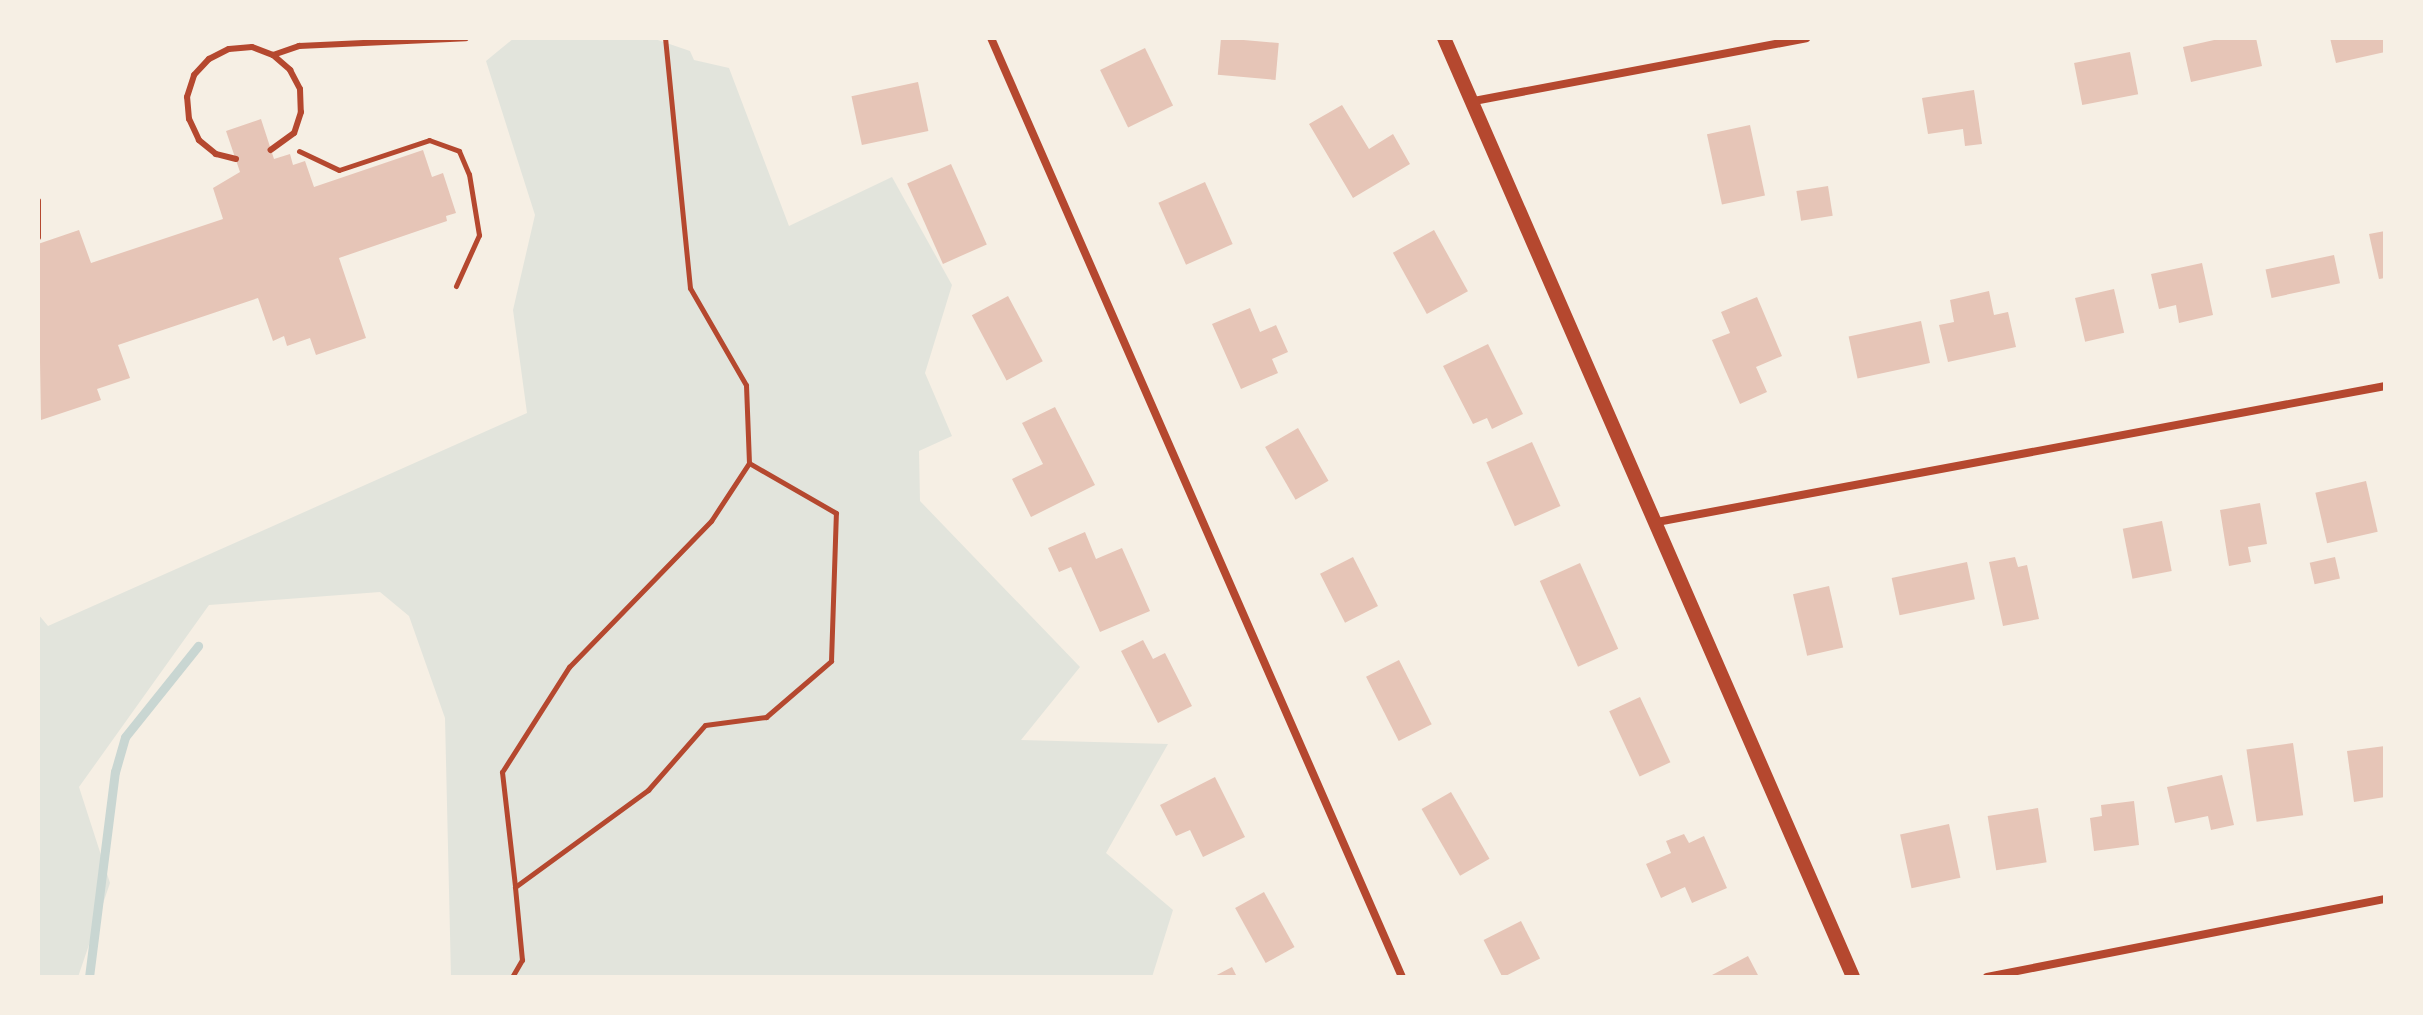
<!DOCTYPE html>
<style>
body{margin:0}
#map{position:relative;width:2423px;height:1015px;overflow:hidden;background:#f6efe4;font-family:Ubuntu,sans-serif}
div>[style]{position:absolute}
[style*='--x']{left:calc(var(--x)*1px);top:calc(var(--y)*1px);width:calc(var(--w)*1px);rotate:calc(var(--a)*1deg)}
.green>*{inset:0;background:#e2e4dc}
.stream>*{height:9px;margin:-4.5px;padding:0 4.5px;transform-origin:4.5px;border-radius:4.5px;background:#c9d6d2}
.building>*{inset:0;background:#e6c5b7;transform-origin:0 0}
.path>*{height:5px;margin:-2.5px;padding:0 2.5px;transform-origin:2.5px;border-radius:2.5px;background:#b5482f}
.service>*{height:6px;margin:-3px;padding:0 3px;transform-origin:3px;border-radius:3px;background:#b5482f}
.minor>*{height:8px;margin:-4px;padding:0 4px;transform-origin:4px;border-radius:4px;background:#b5482f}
.tertiary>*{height:14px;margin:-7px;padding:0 7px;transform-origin:7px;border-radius:7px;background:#b5482f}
span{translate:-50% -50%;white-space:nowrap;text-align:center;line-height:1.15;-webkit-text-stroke:8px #f6efe4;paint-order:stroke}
.frame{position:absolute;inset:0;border:40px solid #f6efe4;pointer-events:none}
</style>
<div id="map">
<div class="green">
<div style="clip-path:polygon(514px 38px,652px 38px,690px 51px,694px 60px,729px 68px,789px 226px,892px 177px,952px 285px,925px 373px,952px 436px,919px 451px,920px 501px,1080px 667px,1021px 740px,1168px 744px,1106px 853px,1173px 910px,1152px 977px,451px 977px,445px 718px,409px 616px,380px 592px,209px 605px,79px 787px,110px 883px,78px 977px,38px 977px,38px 614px,48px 626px,527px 413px,513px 310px,535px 215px,486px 61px)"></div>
</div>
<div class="stream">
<div style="--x:89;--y:977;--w:207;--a:-82.8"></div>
<div style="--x:115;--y:772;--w:36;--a:-74"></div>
<div style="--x:125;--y:737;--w:117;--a:-51.3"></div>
</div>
<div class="building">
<div style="left:1221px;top:38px;width:58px;height:37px;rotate:5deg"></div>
<div style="clip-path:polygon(2223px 38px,2256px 38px,2262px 66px,2191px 82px,2183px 47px)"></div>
<div style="clip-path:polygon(2330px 38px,2383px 38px,2385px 52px,2336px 63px)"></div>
<div style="left:1145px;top:48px;width:64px;height:50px;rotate:64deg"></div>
<div style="left:2130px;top:52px;width:43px;height:57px;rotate:79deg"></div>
<div style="left:918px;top:82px;width:50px;height:68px;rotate:78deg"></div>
<div style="clip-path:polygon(1974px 90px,1982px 144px,1965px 146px,1963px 129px,1928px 134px,1922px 98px)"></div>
<div style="clip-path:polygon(1342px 105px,1369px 149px,1393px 134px,1410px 164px,1353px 198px,1309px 124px)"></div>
<div style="clip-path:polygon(261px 119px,274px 159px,290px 154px,293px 165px,305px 161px,314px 187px,423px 150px,432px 177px,443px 173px,456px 213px,446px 216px,447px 221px,339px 258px,366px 338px,316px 355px,310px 338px,287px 346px,284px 336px,273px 341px,258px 298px,118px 345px,130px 378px,97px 389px,101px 400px,41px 420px,38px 244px,79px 230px,91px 263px,223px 219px,213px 188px,240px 172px,226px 131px)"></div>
<div style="left:1750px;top:125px;width:72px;height:44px;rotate:78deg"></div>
<div style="left:951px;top:164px;width:88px;height:48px;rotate:66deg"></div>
<div style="left:1205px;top:182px;width:68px;height:51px;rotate:66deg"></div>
<div style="left:1828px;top:186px;width:30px;height:32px;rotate:81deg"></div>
<div style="left:1434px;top:230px;width:70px;height:47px;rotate:61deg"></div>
<div style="clip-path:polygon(2385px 231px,2385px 278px,2379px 279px,2369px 234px)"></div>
<div style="left:2334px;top:255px;width:29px;height:70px;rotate:78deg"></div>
<div style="clip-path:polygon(2202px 263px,2213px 315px,2179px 323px,2176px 305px,2159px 309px,2151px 274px)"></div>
<div style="left:2114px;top:289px;width:45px;height:40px;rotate:77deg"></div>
<div style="clip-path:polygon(1989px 291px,1994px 315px,2008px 312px,2016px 347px,1948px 362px,1939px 325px,1954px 322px,1950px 300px)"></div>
<div style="left:1008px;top:296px;width:74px;height:41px;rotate:62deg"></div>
<div style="clip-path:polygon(1757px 297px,1782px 356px,1756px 367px,1767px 392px,1740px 404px,1712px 340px,1730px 333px,1721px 312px)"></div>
<div style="clip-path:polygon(1250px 308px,1260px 332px,1276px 325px,1288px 352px,1272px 359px,1278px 373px,1241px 389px,1212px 324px)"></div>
<div style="left:1921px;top:321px;width:43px;height:74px;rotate:78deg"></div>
<div style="clip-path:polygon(1488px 344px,1523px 414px,1492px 429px,1487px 418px,1473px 424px,1443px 366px)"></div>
<div style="clip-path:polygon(1055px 407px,1095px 485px,1031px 517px,1012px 479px,1043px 464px,1022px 423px)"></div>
<div style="left:1298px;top:428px;width:61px;height:38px;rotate:60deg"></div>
<div style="left:1532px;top:442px;width:70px;height:50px;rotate:66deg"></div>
<div style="left:2366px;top:481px;width:52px;height:52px;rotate:77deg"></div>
<div style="clip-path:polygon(2260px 503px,2267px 544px,2248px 547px,2251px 562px,2229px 566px,2220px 510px)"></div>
<div style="left:2162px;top:521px;width:51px;height:40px;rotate:79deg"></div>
<div style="clip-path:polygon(1085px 532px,1096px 559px,1122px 548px,1150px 611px,1100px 632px,1071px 567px,1059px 572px,1048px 548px)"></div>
<div style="left:1353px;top:557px;width:55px;height:37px;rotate:63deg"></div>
<div style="clip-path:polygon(2015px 557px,2018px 567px,2027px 565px,2039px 619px,2003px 626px,1989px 562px)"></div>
<div style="left:2335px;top:557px;width:22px;height:26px;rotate:77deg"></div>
<div style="left:1967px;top:562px;width:38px;height:77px;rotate:78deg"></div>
<div style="left:1580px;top:563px;width:94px;height:44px;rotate:66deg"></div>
<div style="left:1829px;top:586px;width:63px;height:37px;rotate:77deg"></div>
<div style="clip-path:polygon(1143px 640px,1153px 659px,1165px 653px,1192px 706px,1158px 723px,1121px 651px)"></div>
<div style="left:1399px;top:660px;width:72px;height:37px;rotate:63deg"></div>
<div style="left:1640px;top:697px;width:72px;height:34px;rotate:65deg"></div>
<div style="left:2293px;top:743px;width:73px;height:47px;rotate:82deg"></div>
<div style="clip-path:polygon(2385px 746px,2385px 797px,2354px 802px,2347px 751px)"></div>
<div style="clip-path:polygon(2222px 775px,2234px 825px,2211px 830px,2208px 816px,2175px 823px,2167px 787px)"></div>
<div style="clip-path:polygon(1215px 777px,1245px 837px,1203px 857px,1190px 830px,1176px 836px,1160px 805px)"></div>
<div style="left:1451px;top:792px;width:77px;height:34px;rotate:60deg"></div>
<div style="clip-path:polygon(2134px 801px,2139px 845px,2094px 851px,2090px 818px,2102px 816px,2101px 805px)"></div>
<div style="left:2038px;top:808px;width:55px;height:51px;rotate:81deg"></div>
<div style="left:1949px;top:824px;width:55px;height:50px;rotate:78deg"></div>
<div style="clip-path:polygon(1684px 834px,1689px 843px,1704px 836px,1727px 888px,1692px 903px,1685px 887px,1661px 898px,1646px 864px,1671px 853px,1666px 841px)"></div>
<div style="left:1264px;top:892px;width:63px;height:33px;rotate:61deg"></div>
<div style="left:1521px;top:921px;width:42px;height:42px;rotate:63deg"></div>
<div style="clip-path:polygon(1748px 956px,1759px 977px,1713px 977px,1712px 975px)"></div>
<div style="clip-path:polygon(1232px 967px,1237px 977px,1213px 977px)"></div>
</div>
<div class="path">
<div style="--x:299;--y:151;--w:44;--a:25.4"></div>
<div style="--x:339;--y:170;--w:95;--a:-18.4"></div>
<div style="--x:429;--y:140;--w:32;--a:20"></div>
<div style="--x:459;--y:151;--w:25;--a:67"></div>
<div style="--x:469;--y:174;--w:62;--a:80.7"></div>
<div style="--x:479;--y:235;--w:56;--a:114.3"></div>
<div style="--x:38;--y:200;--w:37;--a:90"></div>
<div style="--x:515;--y:886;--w:115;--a:-96.5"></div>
<div style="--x:502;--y:772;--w:125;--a:-57.5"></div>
<div style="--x:569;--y:667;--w:204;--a:-45.8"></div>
<div style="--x:711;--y:521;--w:69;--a:-56.8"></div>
<div style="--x:512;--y:977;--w:20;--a:-60"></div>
<div style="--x:522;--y:960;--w:73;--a:-95.5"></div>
<div style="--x:515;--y:887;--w:165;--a:-36.1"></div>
<div style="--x:648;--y:790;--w:86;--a:-48.8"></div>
<div style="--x:705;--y:725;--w:62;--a:-7.5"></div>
<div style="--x:766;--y:717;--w:86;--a:-40.7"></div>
<div style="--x:831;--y:661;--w:148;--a:-88.1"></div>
<div style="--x:836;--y:513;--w:100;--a:-150.1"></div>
<div style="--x:749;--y:463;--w:78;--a:-92.2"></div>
<div style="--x:746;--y:385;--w:112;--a:-120"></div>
<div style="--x:690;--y:288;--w:251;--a:-95.7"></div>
</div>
<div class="service">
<div style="--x:273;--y:55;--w:28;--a:-19"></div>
<div style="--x:299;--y:46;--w:167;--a:-2.7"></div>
<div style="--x:236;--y:159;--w:21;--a:-166"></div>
<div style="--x:216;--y:154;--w:22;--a:-141"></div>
<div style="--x:199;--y:140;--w:23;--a:-115"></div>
<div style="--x:189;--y:119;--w:22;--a:-95"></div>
<div style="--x:187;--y:97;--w:23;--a:-72"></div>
<div style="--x:194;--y:75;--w:22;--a:-47"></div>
<div style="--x:209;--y:59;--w:22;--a:-27"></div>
<div style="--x:229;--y:49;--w:23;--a:-5"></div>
<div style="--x:252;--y:47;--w:22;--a:21"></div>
<div style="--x:273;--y:55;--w:23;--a:41"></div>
<div style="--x:290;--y:70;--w:21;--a:62"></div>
<div style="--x:300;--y:89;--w:23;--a:88"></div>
<div style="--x:301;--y:112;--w:22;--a:108"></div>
<div style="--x:294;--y:133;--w:29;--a:144"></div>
</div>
<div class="minor">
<div style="--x:991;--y:38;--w:1025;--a:66.36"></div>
<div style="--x:1474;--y:101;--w:338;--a:-10.7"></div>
<div style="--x:1657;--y:522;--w:741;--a:-10.58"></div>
<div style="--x:1987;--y:977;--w:406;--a:-11.1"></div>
</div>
<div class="tertiary">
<div style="--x:1444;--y:38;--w:1024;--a:66.46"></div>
</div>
<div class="frame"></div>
</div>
